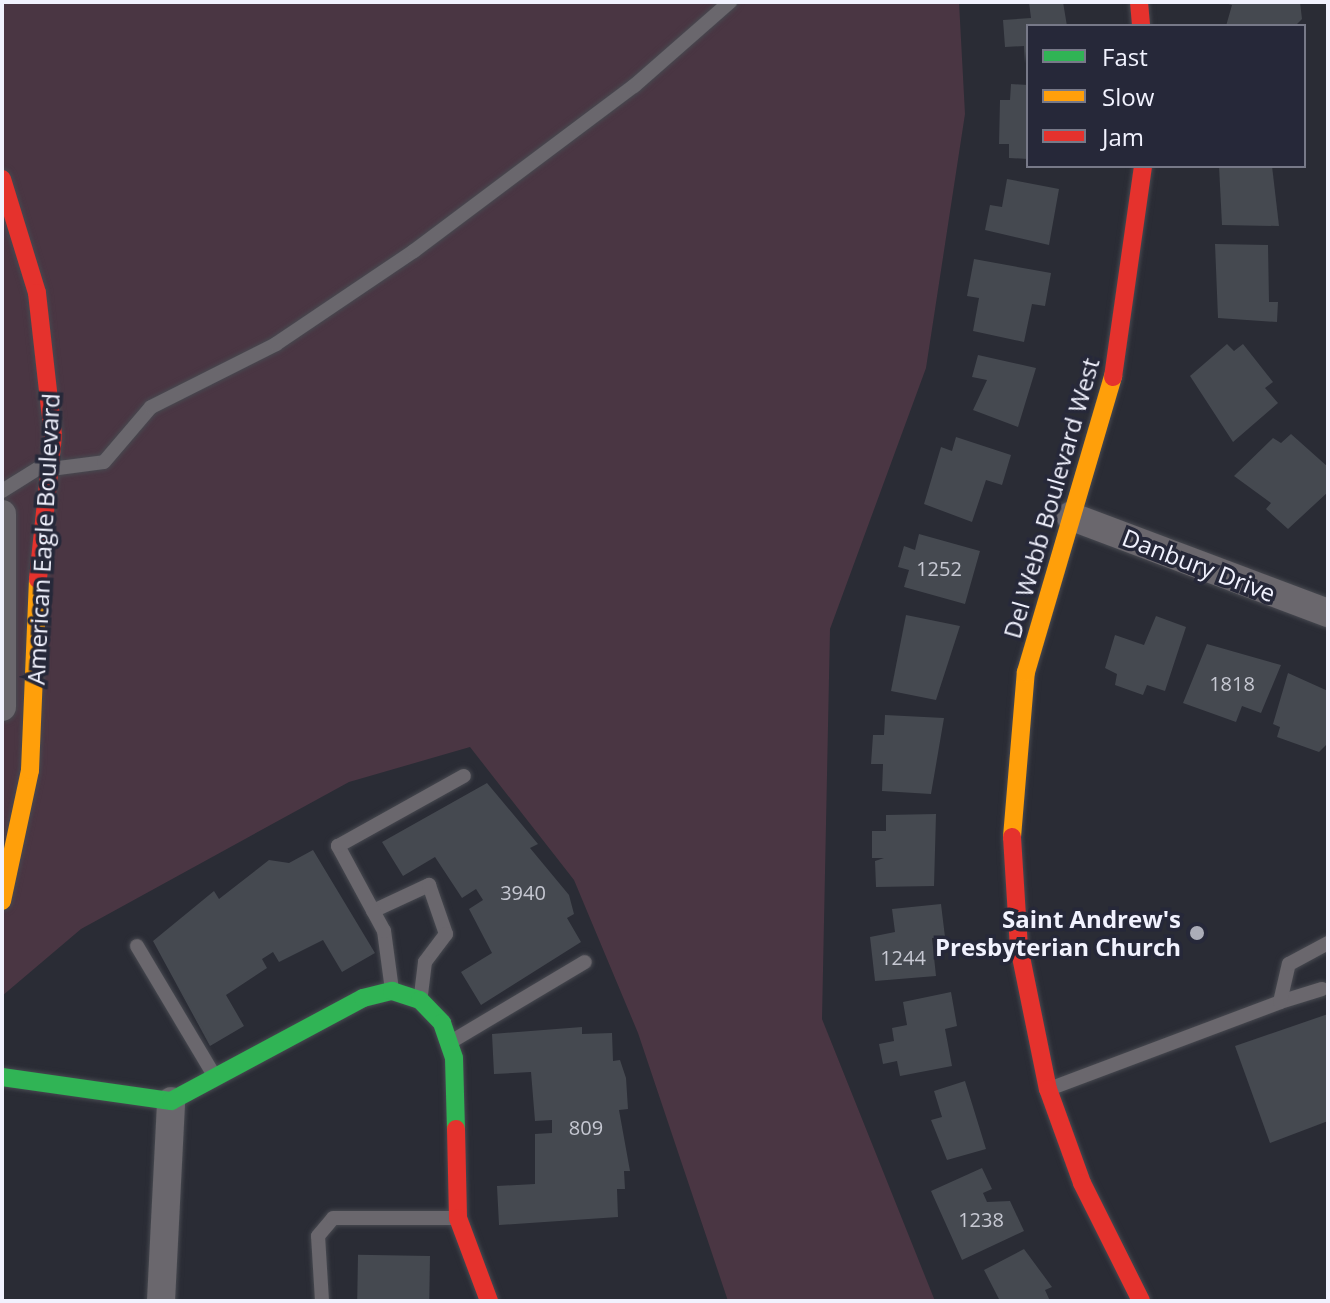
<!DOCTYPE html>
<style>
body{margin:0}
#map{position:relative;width:1330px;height:1303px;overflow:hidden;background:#2a2c35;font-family:"Open Sans",sans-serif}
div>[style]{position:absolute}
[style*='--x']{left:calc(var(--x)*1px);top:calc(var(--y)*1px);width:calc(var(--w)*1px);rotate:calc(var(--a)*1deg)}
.green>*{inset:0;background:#4a3643}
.building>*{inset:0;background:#454950;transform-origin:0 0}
.roads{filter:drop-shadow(0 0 2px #474950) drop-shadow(0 0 2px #474950)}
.lane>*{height:14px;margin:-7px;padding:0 7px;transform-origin:7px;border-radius:7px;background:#6a676d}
.street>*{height:28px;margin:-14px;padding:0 14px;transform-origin:14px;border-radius:14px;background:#6a676d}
.fast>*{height:18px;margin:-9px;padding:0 9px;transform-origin:9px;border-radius:9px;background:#30b455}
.slow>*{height:18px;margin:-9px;padding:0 9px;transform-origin:9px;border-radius:9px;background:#ff9f0a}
.jam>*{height:18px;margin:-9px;padding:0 9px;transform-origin:9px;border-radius:9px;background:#e5322d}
.dots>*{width:22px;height:22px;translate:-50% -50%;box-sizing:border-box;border:4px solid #262839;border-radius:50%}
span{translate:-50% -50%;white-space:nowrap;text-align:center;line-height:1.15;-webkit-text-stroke:7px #262839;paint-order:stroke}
.number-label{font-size:20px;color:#c6c8d2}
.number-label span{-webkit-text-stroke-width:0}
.street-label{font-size:24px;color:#f1f2fe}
.poi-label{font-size:24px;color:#f1f2fe;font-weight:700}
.right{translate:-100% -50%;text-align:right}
.frame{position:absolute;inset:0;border:4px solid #f1f2fe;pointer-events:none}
.legend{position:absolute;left:1026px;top:24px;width:280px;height:144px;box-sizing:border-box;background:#262839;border:2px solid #777988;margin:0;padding:10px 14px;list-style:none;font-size:24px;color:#f1f2fe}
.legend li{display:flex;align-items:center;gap:16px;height:40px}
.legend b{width:40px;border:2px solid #777988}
</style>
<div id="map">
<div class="green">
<div style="clip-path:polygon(2px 2px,959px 2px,965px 114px,926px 368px,830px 629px,822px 1019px,935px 1301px,728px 1301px,638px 1033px,574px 880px,470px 747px,349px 782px,81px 929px,2px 996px)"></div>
</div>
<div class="building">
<div style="clip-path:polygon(1029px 2px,1063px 2px,1067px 26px,1028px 26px,1025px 64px,1024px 46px,1005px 47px,1003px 20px,1031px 18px)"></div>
<div style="clip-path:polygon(1221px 2px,1300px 2px,1302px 19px,1295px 26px,1226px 26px,1232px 5px)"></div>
<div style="clip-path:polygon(1011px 84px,1028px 85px,1028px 159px,1009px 158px,1009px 144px,999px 144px,1000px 100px,1010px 100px)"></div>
<div style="clip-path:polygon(1219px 166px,1272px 166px,1279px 226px,1222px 225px)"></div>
<div style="clip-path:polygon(1007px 179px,1059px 189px,1049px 245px,985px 230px,990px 205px,1002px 207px)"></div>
<div style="clip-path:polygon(1215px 244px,1268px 245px,1269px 302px,1278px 302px,1277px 322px,1218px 318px)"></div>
<div style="clip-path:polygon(974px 259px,1051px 273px,1045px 306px,1032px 304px,1024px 342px,973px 331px,979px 298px,967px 296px)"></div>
<div style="clip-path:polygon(1227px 344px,1234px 351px,1243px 344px,1273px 382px,1265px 388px,1278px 403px,1233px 442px,1190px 376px)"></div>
<div style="clip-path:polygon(978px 355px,1036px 368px,1018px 427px,973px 410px,987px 380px,972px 377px)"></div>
<div style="clip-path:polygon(1291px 434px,1328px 467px,1328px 492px,1288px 529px,1266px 509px,1271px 503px,1234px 476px,1273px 438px,1281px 443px)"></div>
<div style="clip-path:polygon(956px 437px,1011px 455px,1002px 485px,986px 480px,972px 522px,924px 504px,941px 447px,952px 451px)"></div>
<div style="clip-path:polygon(919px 534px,980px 551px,965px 604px,904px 587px,909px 570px,898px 567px,904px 546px,915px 550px)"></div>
<div style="clip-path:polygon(906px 615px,960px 626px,936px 700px,891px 691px)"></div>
<div style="clip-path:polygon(1156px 616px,1186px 627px,1165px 691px,1147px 685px,1143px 695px,1115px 685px,1117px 674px,1105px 668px,1115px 635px,1144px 645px)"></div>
<div style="clip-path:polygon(1207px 644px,1281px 665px,1261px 713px,1242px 706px,1236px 722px,1183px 703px)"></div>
<div style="clip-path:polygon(1288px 673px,1328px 691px,1328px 743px,1319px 752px,1277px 737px,1280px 727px,1273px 724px)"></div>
<div style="clip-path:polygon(885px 715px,944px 718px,931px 794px,882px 791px,883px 764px,871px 764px,873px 735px,884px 735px)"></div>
<div style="clip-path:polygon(487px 783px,538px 844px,530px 848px,569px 895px,574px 914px,567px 918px,581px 942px,481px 1005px,461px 972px,492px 953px,469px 909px,483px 900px,476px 889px,462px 898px,435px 857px,403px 876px,382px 842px)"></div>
<div style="clip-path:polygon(936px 814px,934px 886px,876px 887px,875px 861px,884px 858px,872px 858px,872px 831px,886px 831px,886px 815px)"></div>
<div style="clip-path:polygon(313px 850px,375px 953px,342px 972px,323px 940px,279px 962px,273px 952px,262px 959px,267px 968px,226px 995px,244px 1026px,210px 1046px,153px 941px,214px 891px,219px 899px,269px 860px,289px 863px)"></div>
<div style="clip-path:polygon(941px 904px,945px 937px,932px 938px,936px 976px,875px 981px,870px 937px,895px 932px,892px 909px)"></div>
<div style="clip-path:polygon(951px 992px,957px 1026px,945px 1029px,952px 1066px,900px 1076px,897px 1061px,883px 1064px,879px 1044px,894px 1041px,892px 1028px,907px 1025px,903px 1002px)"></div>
<div style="clip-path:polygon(1328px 1014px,1328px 1121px,1270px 1143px,1235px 1046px)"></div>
<div style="clip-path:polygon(582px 1027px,582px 1034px,612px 1033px,613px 1061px,620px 1060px,626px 1078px,628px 1109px,619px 1110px,630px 1171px,624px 1171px,625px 1189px,617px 1189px,618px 1217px,499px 1225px,497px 1186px,535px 1184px,535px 1134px,552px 1133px,552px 1120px,535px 1121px,531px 1072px,494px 1074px,492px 1034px)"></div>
<div style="clip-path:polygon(965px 1081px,986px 1149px,947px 1160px,931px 1120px,942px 1117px,934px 1091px)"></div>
<div style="clip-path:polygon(982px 1168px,992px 1189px,983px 1193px,987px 1202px,1010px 1201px,1024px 1231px,962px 1260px,931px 1191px)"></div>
<div style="clip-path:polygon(1024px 1249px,1052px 1287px,1045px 1290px,1050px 1301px,1000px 1301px,984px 1270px)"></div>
<div style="left:430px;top:1256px;width:45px;height:72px;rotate:91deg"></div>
</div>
<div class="roads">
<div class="lane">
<div style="--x:51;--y:469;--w:53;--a:-7.5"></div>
<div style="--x:104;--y:462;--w:72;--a:-49.5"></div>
<div style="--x:151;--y:407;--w:140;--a:-26.7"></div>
<div style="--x:276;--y:344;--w:166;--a:-34"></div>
<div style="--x:414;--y:251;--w:275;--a:-36.9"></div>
<div style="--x:634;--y:86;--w:128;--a:-41.2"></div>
<div style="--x:2;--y:491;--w:47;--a:-32"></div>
<div style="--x:373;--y:911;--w:62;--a:-24.9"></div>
<div style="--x:429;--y:885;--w:52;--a:70.9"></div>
<div style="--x:446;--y:934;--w:35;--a:127"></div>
<div style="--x:425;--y:962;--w:35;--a:97"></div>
<div style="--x:137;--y:946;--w:152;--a:59.2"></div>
<div style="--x:392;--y:990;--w:60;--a:-97.7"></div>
<div style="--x:384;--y:931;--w:97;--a:-118.4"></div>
<div style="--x:338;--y:846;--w:144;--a:-29.1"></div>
<div style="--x:1280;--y:1002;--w:44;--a:-17.2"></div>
<div style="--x:449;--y:1043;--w:158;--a:-30.8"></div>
<div style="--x:1049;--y:1089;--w:247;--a:-20.6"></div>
<div style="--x:1280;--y:1002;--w:39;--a:-77"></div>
<div style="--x:1289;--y:964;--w:44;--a:-28.3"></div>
<div style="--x:322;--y:1301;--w:65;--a:-93.5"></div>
<div style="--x:318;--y:1236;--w:23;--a:-50"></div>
<div style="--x:333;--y:1218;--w:125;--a:0"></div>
</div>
<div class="street">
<div style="--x:2;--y:514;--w:193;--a:90"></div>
<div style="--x:1070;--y:516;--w:276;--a:20.6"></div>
<div style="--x:161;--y:1301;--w:200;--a:-87.1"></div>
</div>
<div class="fast">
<div style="--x:2;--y:1077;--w:171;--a:8.1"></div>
<div style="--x:171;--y:1101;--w:218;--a:-28.2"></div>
<div style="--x:363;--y:998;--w:30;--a:-14"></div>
<div style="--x:392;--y:991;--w:29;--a:18"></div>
<div style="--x:420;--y:1000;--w:32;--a:46"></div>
<div style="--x:442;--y:1023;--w:37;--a:71"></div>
<div style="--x:454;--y:1058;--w:71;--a:88.4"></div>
</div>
<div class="slow">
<div style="--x:1012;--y:837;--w:166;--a:-85.2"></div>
<div style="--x:1026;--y:672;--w:308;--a:-73.6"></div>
<div style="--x:2;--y:901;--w:134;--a:-77.9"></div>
<div style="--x:30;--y:770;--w:191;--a:-87.6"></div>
</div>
<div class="jam">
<div style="--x:1139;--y:2;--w:24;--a:85"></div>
<div style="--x:2;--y:179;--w:119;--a:72.9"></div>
<div style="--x:37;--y:293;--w:144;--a:83.6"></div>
<div style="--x:53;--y:436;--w:144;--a:96"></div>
<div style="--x:1113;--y:377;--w:213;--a:-81.9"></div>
<div style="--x:1012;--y:837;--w:110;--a:86.4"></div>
<div style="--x:1019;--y:947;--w:145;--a:78.5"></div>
<div style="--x:1048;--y:1089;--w:100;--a:70.1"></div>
<div style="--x:1082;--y:1183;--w:132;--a:63.4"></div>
<div style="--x:456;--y:1129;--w:89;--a:88.7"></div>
<div style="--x:458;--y:1218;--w:89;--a:69.5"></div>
</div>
</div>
<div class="dots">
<div style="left:1197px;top:933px;background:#abadb8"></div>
</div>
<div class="number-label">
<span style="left:939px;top:568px">1252</span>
<span style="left:1232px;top:683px">1818</span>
<span style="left:523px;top:892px">3940</span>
<span style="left:903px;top:957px">1244</span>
<span style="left:586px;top:1127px">809</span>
<span style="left:981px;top:1219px">1238</span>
</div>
<div class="street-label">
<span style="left:1051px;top:498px;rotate:-74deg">Del Webb Boulevard West</span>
<span style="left:43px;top:539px;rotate:-87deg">American Eagle Boulevard</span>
<span style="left:1199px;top:565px;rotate:21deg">Danbury Drive</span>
</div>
<div class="poi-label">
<span class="right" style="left:1181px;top:933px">Saint Andrew's<br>Presbyterian Church</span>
</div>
<div class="frame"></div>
<ul class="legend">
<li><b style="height:10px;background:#30b455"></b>Fast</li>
<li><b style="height:10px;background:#ff9f0a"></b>Slow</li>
<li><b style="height:10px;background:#e5322d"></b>Jam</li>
</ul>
</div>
